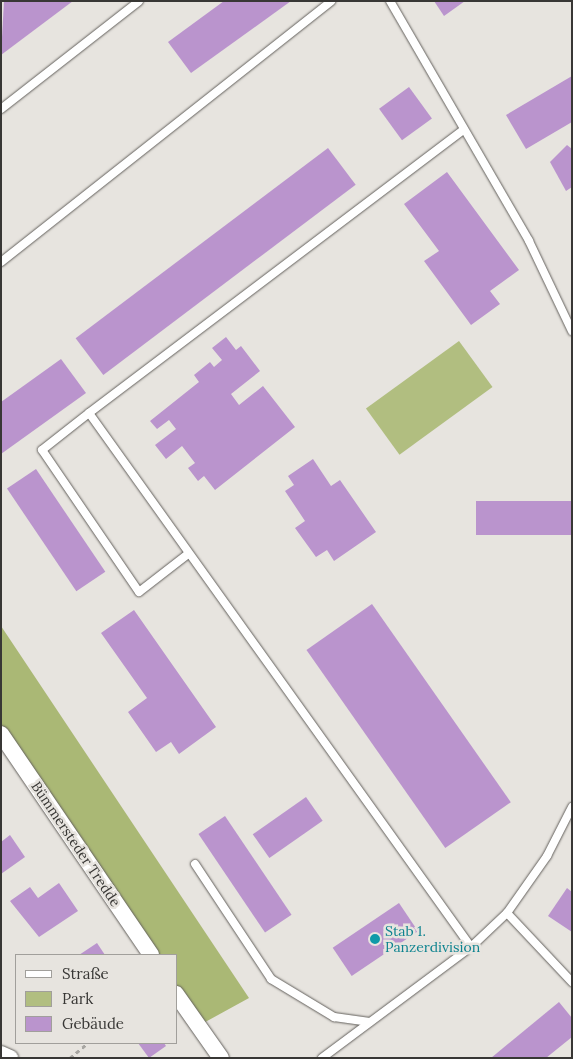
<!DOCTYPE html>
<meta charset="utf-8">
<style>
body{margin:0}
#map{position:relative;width:573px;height:1059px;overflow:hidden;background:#e7e4df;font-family:Lora,serif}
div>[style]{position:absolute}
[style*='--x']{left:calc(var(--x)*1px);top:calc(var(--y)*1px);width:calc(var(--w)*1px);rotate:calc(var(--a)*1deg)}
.green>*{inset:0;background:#b1be80;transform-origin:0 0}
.forest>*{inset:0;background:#aab875}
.building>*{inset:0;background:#ba94cd;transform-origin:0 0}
.path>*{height:3px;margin-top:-1.5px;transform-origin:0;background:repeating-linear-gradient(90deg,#a7a5a1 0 4px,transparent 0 8px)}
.roads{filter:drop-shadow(0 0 1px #64615d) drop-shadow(0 0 1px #64615d)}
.lane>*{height:8px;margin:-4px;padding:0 4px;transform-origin:4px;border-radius:4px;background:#fff}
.street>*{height:16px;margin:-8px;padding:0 8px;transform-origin:8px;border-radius:8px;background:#fff}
.dots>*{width:14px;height:14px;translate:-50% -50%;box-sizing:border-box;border:2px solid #e7e4df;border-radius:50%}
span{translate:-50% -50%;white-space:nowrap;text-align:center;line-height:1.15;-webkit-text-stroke:5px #e7e4df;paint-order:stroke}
.street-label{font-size:14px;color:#383735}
.culture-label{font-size:14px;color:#0d838f}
.left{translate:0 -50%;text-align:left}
.frame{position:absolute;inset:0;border:2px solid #383735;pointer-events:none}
.legend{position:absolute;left:15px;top:954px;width:162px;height:90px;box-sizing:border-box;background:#e7e4df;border:1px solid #a19f9b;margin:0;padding:6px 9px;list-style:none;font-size:15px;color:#383735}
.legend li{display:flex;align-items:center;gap:10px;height:25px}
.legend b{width:25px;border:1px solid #a19f9b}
</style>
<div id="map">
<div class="green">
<div style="left:459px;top:341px;width:57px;height:115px;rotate:54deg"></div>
</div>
<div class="forest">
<div style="clip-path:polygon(1px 626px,249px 998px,198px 1026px,176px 994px,176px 955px,151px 955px,1px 734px)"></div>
</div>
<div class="building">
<div style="clip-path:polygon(4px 1px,73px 1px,1px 55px)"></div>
<div style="clip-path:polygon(224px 1px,291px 1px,191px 73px,168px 42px)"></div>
<div style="clip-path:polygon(434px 1px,465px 1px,444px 16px)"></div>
<div style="clip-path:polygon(572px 76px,572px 122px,526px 149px,506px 115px)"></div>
<div style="left:409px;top:87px;width:39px;height:37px;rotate:54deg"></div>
<div style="clip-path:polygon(567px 145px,572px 149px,572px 187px,566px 191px,550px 162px)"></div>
<div style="left:328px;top:148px;width:46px;height:316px;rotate:53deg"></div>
<div style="clip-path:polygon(447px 172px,519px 270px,490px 291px,500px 304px,471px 325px,424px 261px,439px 251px,404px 204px)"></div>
<div style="clip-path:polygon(226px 337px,236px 350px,241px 346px,260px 371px,231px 394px,239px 405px,263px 386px,295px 427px,215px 490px,204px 476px,198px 481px,188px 468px,195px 463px,182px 446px,166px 459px,155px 445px,176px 429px,169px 420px,157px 429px,150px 421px,199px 382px,194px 375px,210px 362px,214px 367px,222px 360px,212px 348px)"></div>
<div style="clip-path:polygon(61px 359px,86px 393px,1px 454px,1px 402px)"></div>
<div style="clip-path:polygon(313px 459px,331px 486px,340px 480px,376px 532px,334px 561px,327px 550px,316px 557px,295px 528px,305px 521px,285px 491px,294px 485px,288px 476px)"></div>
<div style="left:36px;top:469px;width:124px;height:35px;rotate:56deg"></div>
<div style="left:572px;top:501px;width:34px;height:96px;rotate:90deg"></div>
<div style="left:372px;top:604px;width:242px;height:80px;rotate:55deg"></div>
<div style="clip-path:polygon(134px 610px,216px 727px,179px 754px,171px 742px,156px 752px,128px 712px,147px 698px,101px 633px)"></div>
<div style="left:306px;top:797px;width:29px;height:65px;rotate:55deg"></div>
<div style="left:225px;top:816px;width:119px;height:32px;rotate:56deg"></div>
<div style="clip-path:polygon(10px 835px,25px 857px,1px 874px,1px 842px)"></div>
<div style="clip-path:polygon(59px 883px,78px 911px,39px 937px,10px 901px,30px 887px,38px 898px)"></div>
<div style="clip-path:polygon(567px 888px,572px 892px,572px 932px,548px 916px)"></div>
<div style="left:399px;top:903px;width:34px;height:80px;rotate:56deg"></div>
<div style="clip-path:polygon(97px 943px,105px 955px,79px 955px)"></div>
<div style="clip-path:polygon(559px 1002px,572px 1018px,572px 1037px,546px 1058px,491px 1058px)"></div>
<div style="clip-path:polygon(138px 1043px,164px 1043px,166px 1046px,149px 1058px)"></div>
</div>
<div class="path">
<div style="--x:70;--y:1058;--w:23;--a:-40"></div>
</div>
<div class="roads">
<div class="lane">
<div style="--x:390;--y:1;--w:277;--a:59.9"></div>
<div style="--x:529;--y:241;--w:100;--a:64.5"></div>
<div style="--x:1;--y:109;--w:175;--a:-38"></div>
<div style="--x:1;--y:262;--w:421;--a:-38.3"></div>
<div style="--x:89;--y:413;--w:470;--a:-37.1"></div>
<div style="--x:188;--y:554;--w:62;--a:142.2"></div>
<div style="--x:139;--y:592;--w:172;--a:-124.3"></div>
<div style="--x:42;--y:450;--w:60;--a:-38.2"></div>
<div style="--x:89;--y:413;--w:657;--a:54.42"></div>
<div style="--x:195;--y:864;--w:138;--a:56.5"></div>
<div style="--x:271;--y:979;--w:74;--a:31.1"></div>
<div style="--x:334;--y:1017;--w:36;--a:8"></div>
<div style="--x:507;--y:913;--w:95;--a:46.7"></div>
<div style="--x:322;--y:1058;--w:186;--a:-36.7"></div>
<div style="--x:471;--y:947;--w:50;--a:-43.4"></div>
<div style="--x:507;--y:913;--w:70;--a:-54.9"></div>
<div style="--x:547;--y:856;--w:55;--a:-63"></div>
</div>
<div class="street">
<div style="--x:1;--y:734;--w:267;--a:55.8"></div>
<div style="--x:176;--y:994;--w:78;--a:54.9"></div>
<div style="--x:1;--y:1054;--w:10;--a:24"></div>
</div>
</div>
<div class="dots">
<div style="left:375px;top:939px;background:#0f9aa8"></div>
</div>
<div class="street-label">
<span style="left:76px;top:844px;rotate:56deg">Bümmersteder Tredde</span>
</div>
<div class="culture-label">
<span class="left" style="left:385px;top:939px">Stab 1.<br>Panzerdivision</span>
</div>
<div class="frame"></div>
<ul class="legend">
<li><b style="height:6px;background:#fff"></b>Straße</li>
<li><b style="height:14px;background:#b1be80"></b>Park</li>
<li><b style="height:14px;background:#ba94cd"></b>Gebäude</li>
</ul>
</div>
